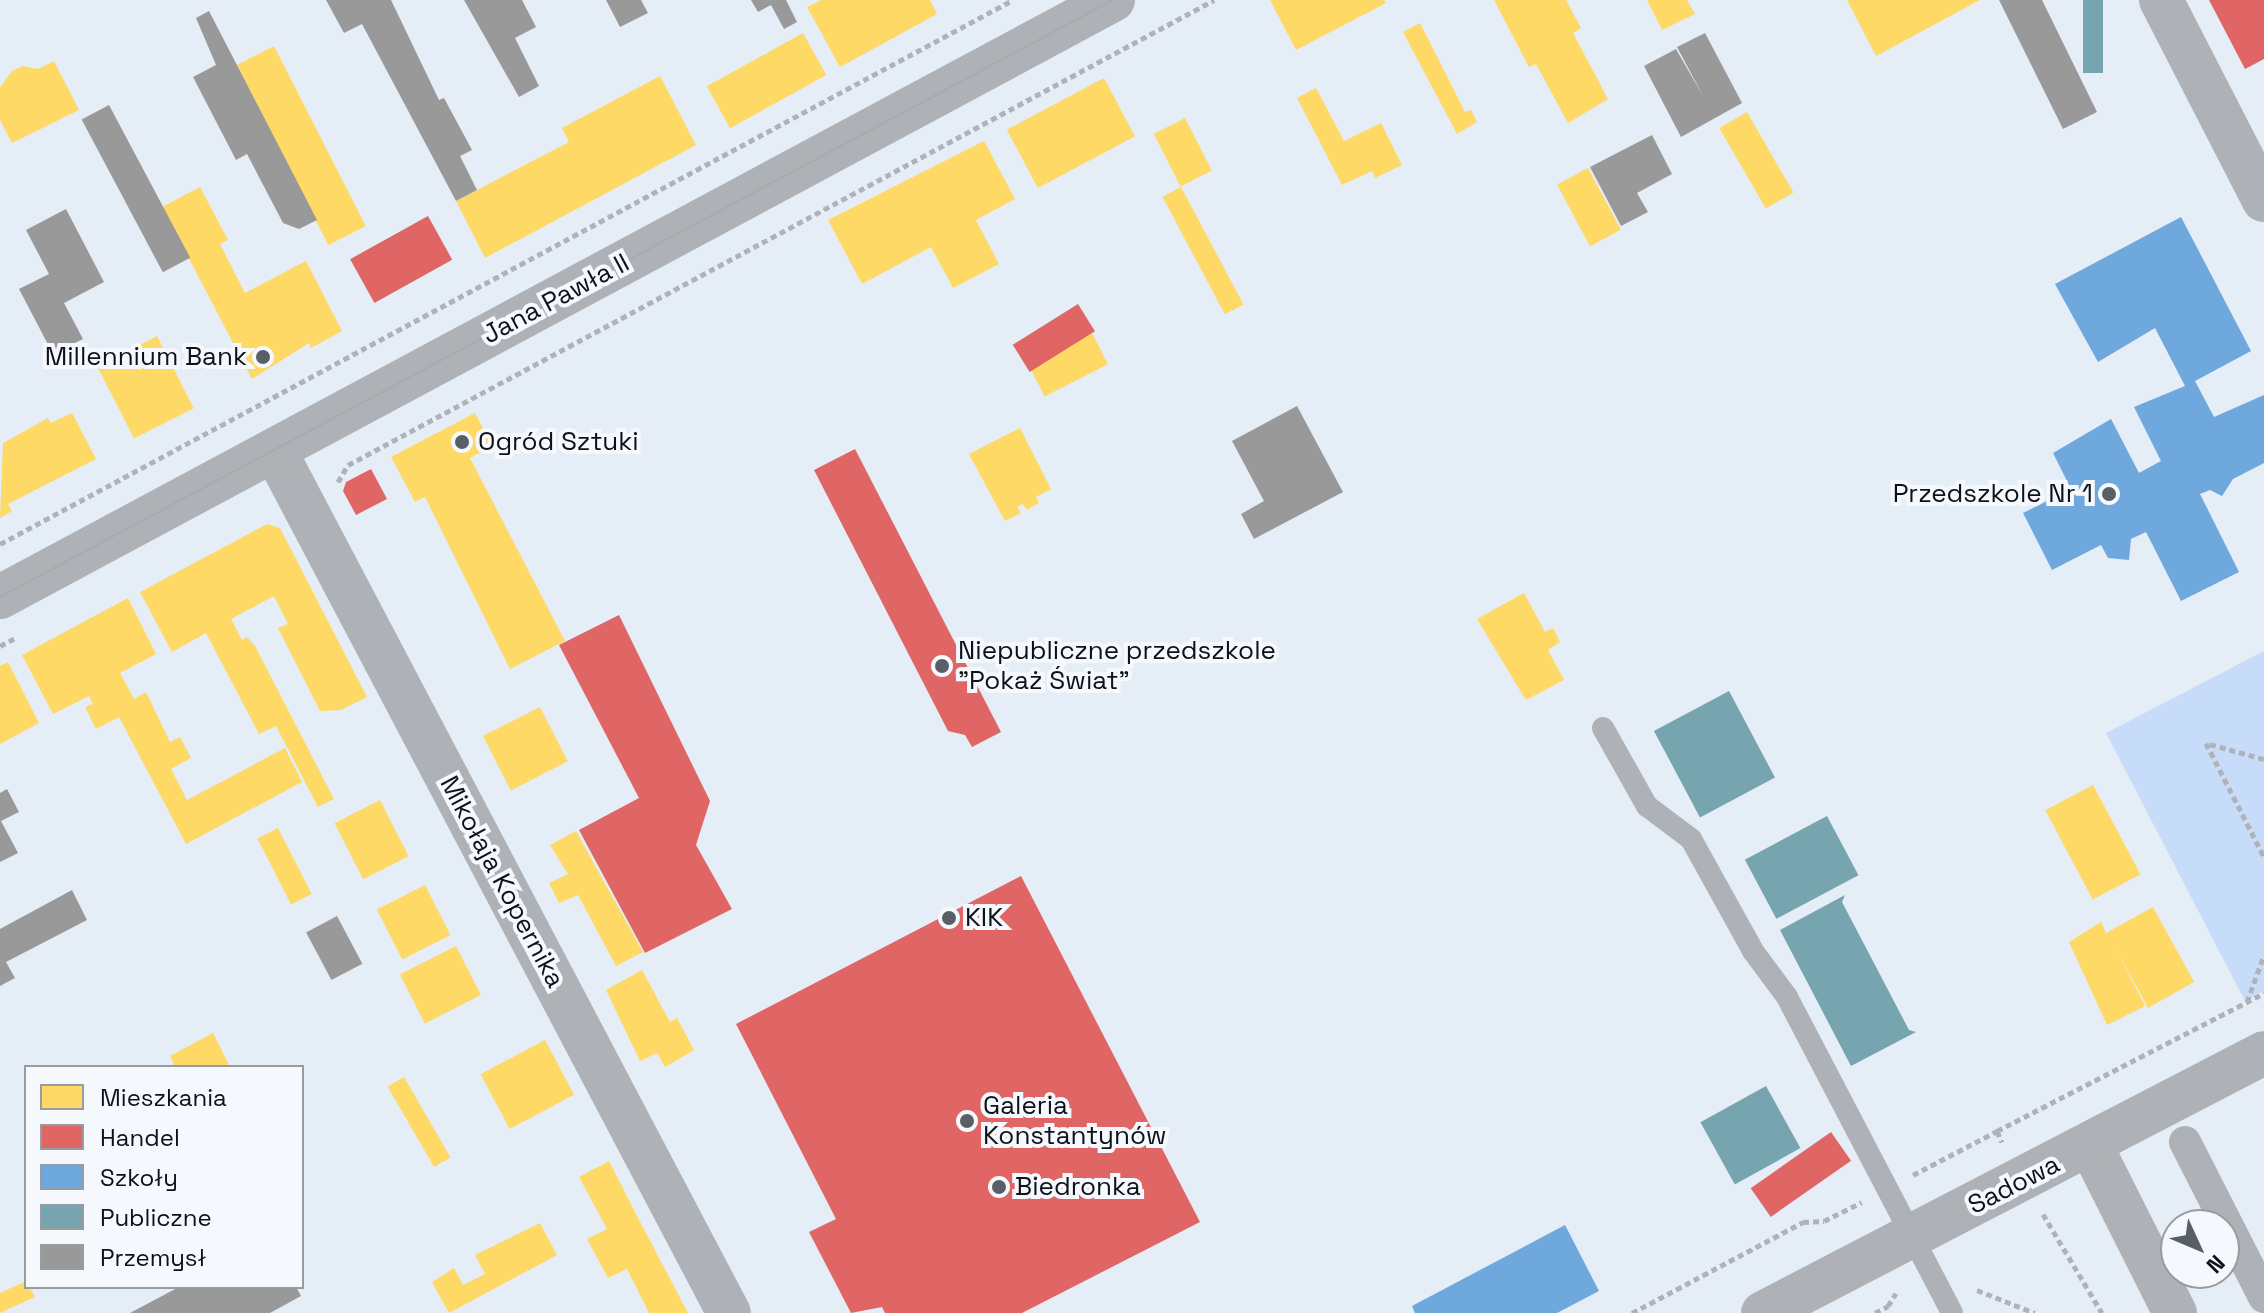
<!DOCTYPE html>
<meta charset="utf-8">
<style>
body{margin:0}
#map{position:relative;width:2264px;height:1313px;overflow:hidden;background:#e5edf6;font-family:"Space Grotesk",sans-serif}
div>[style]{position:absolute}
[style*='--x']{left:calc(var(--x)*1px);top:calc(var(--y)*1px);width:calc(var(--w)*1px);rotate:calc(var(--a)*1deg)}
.green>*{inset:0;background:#c7dcf9}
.homes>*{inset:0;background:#ffd966;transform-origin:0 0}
.shops>*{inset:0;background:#e06666;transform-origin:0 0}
.schools>*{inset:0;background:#6fa8dc}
.public>*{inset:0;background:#76a5af;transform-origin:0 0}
.industry>*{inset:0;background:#999;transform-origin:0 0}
.path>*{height:5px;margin-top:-2.5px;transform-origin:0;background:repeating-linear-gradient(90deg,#afb3b9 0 6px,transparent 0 10px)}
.service>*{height:22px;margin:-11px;padding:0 11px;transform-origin:11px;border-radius:11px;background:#aeb2b6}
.pedestrian>*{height:32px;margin:-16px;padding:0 16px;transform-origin:16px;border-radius:16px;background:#aeb2b6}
.minor>*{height:44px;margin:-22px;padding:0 22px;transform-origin:22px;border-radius:22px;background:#aeb2b6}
.secondary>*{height:44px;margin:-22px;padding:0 22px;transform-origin:22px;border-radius:22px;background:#aeb2b6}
.tram>*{height:2px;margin:-1px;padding:0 1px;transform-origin:1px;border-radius:1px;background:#a6abb0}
.dots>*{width:22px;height:22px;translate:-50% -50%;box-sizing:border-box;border:4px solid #f5f8fc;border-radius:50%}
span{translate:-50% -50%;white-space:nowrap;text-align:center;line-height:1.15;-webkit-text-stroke:8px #f5f8fc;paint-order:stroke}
.street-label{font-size:26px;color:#0d1219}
.poi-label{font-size:26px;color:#0d1219}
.right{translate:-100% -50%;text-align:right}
.left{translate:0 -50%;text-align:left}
.legend{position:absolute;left:24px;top:1065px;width:280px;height:224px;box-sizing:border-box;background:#f5f8fc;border:2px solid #989ca1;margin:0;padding:10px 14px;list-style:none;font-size:24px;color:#0d1219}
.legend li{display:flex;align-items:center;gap:16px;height:40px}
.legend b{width:40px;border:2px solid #989ca1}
.north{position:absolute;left:2160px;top:1209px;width:80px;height:80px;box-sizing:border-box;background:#f5f8fc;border:2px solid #989ca1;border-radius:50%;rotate:134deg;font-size:22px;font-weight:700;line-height:32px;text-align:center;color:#0d1219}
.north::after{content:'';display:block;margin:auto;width:28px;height:36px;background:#595f66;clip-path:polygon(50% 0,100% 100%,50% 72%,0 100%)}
</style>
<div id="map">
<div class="green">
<div style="clip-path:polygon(2264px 651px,2264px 991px,2245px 1001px,2106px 733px)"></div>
</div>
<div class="homes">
<div style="clip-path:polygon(821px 0,930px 0,937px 14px,840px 67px,807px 7px)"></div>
<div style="clip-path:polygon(1270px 0,1384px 0,1386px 3px,1296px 50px)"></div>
<div style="clip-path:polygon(1494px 0,1566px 0,1581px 28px,1573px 33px,1608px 99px,1568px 123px,1536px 64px,1529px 67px)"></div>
<div style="clip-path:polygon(1647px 0,1687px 0,1695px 14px,1662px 30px)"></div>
<div style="clip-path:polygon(1847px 0,1980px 0,1876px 56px)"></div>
<div style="clip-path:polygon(1420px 23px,1465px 112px,1471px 110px,1477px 122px,1457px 134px,1403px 32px)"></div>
<div style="left:803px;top:33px;width:48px;height:110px;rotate:61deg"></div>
<div style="left:274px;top:46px;width:202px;height:42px;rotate:63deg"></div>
<div style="clip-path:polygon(54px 61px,79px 110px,12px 143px,0 120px,0 87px,12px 71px,23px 66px,38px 69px)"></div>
<div style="clip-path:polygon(660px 76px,696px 145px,485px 258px,456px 201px,569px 142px,562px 128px)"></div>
<div style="left:1104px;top:78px;width:66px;height:110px;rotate:62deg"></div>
<div style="clip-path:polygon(1316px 88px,1344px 141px,1381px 123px,1402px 165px,1375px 178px,1372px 171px,1342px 185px,1297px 98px)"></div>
<div style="left:1747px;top:112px;width:93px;height:32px;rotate:60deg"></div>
<div style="left:1185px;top:118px;width:59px;height:35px;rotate:63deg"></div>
<div style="clip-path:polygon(984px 141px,1015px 199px,976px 220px,999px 264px,953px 288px,931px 247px,862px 284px,828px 220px)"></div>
<div style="left:1588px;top:168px;width:70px;height:35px;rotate:62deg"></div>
<div style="clip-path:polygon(200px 187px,228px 240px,220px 244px,245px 293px,306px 261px,342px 331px,311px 348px,309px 343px,252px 379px,162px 207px)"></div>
<div style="left:1181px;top:187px;width:133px;height:21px;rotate:62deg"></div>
<div style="left:1092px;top:333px;width:35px;height:71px;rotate:63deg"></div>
<div style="left:157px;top:336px;width:81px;height:67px;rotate:63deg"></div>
<div style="clip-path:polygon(72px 413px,96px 459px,8px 504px,12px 511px,0 518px,3px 443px,48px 418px,51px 423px)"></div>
<div style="clip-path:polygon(475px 413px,492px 446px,470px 458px,565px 641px,510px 669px,425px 497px,415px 502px,391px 457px)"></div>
<div style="clip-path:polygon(1020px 428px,1051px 489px,1036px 497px,1039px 503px,1027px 510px,1023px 504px,1017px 507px,1021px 513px,1005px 521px,969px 454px)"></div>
<div style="clip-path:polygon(267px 524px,280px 528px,367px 697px,341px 710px,320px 711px,278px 628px,288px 624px,274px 596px,231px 619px,242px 640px,247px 637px,255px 646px,334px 799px,318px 807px,276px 726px,259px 734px,206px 633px,172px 652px,140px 592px)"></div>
<div style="clip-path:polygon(1524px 593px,1545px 632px,1553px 628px,1560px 642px,1548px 650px,1564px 680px,1526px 700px,1477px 619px)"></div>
<div style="clip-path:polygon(128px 598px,156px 654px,120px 673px,134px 699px,146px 692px,170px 742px,180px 737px,191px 758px,171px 769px,187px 800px,285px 748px,302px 782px,186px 844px,119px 717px,96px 729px,85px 707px,93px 704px,89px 696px,53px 714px,22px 655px)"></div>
<div style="clip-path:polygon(8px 662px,39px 723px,0 744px,0 666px)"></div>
<div style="left:540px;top:707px;width:61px;height:64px;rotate:63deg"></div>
<div style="left:2093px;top:785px;width:101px;height:54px;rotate:62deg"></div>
<div style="left:380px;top:800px;width:63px;height:51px;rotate:63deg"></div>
<div style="left:278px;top:828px;width:74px;height:23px;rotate:63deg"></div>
<div style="clip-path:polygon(576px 831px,643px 952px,616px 966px,578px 895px,559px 903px,549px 883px,568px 874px,550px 845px)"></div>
<div style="left:425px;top:885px;width:56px;height:54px;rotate:63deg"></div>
<div style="clip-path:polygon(2153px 907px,2194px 982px,2148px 1008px,2114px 945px,2145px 1006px,2107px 1025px,2069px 942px,2101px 922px,2106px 933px)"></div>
<div style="left:456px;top:946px;width:55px;height:63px;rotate:63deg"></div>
<div style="clip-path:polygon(642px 970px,670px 1022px,677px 1018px,694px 1050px,665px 1067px,657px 1053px,640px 1061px,606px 990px)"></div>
<div style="clip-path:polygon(213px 1033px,230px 1067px,175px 1067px,170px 1056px)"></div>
<div style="left:545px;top:1040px;width:62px;height:73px;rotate:62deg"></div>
<div style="left:404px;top:1077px;width:93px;height:19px;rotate:60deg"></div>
<div style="clip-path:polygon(609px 1161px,636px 1214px,688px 1313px,649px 1313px,627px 1269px,608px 1278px,587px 1239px,607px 1229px,579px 1177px)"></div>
<div style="clip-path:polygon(540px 1223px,557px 1255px,449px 1313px,432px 1282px,454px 1268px,463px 1285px,485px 1274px,475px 1255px)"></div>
<div style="clip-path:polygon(26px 1281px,35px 1297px,0 1313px,0 1293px)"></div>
</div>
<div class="shops">
<div style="clip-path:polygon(2209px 0,2264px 0,2264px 59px,2245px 69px)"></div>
<div style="left:428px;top:216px;width:50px;height:89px;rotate:61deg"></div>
<div style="left:1078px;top:304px;width:32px;height:77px;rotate:58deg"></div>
<div style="clip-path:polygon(855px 449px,1001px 732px,972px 747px,965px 735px,948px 731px,814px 470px)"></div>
<div style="clip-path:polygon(371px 469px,387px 499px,356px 515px,343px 491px,346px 482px)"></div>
<div style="clip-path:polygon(619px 615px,710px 801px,696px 845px,732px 909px,645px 953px,579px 830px,639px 798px,559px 645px)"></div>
<div style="clip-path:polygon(1021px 876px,1200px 1222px,1022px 1313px,885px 1313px,882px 1307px,851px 1313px,809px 1232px,836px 1219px,736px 1024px)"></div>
<div style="left:1831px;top:1132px;width:35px;height:98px;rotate:55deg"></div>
</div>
<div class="schools">
<div style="clip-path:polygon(2181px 217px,2251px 351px,2195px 381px,2214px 417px,2264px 395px,2264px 463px,2233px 479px,2222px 496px,2210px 490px,2200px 494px,2239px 572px,2181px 601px,2146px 532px,2131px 539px,2129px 560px,2108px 558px,2101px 545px,2052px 570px,2023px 513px,2071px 489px,2053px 453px,2111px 419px,2139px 473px,2161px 461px,2134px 407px,2185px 386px,2155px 328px,2098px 362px,2055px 284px)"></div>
<div style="clip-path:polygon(1565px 1225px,1599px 1291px,1557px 1313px,1415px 1313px,1412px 1306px)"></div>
</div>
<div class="public">
<div style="left:2083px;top:0;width:20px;height:73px"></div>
<div style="left:1729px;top:691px;width:98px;height:85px;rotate:62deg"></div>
<div style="left:1827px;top:816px;width:67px;height:93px;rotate:62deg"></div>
<div style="clip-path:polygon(1845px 895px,1842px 902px,1909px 1030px,1916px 1032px,1851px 1066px,1780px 930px)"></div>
<div style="left:1766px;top:1086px;width:71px;height:75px;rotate:61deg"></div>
</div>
<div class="industry">
<div style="clip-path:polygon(326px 0,391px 0,439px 100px,444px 98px,472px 150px,460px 156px,477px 190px,456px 201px,362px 24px,344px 33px)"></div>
<div style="clip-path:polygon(464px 0,522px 0,536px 27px,515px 38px,539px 86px,519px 97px)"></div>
<div style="clip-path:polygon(606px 0,641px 0,648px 13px,620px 27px)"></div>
<div style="clip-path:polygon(751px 0,786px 0,797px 22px,784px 29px,771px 5px,758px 12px)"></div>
<div style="clip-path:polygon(1999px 0,2042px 0,2097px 112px,2063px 129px)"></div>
<div style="clip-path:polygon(209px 11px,317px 220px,299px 229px,283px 223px,247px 154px,236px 160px,193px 77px,216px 65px,196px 18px)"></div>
<div style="clip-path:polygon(1705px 33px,1742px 103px,1681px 137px,1644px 66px,1676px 49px,1703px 96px,1677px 47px)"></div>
<div style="left:109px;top:105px;width:173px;height:31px;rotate:62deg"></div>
<div style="clip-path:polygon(1652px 135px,1672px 174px,1637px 193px,1648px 212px,1621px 226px,1590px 167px)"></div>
<div style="clip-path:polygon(66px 209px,104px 282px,64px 303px,83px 339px,53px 354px,19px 289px,49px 274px,26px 230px)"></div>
<div style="clip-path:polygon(1297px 406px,1343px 492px,1254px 539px,1241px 514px,1264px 501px,1232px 441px)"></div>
<div style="clip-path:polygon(7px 789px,19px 812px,1px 821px,18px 853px,0 862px,0 793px)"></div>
<div style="clip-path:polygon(72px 890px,87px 920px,6px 962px,15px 978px,0 986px,0 929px)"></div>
<div style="left:337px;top:916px;width:54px;height:35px;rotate:62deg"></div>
<div style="clip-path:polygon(179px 1287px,296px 1287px,301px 1296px,270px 1313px,130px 1313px)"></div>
</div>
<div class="path">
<div style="--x:338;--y:482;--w:20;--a:-60"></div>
<div style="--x:348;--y:465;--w:983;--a:-28.23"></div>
<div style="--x:0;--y:544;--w:1150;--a:-28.24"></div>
<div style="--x:0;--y:646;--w:17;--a:-28"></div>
<div style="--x:2264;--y:759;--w:60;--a:-164.6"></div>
<div style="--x:2206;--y:743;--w:128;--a:63"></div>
<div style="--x:2247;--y:1002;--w:50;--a:-70.1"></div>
<div style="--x:1997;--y:1131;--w:301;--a:-27.3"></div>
<div style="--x:1913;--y:1175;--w:95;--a:-27.6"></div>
<div style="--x:1997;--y:1131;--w:12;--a:66"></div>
<div style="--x:2043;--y:1214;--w:115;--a:59.2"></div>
<div style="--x:1977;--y:1290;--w:62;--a:21.6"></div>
<div style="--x:1632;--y:1313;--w:194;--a:-28"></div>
<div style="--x:1803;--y:1222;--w:21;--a:-3"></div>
<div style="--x:1824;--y:1221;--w:42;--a:-26.6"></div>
<div style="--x:1875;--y:1313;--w:15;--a:-28"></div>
<div style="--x:1888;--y:1306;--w:15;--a:-58"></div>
</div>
<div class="service">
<div style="--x:1603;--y:728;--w:90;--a:60.6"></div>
<div style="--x:1647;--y:806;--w:55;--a:36.9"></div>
<div style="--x:1691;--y:839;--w:128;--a:61"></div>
<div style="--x:1753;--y:951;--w:57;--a:53.5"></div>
<div style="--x:1787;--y:997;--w:356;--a:62.4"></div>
</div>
<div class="pedestrian">
<div style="--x:2185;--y:1142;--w:174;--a:63"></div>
</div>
<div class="minor">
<div style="--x:2161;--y:0;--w:225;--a:62.8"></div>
<div style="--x:275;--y:451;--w:974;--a:62.23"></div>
<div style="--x:2091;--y:1146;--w:187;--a:63.3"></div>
<div style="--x:1763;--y:1313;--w:564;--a:-27.43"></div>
</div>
<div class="secondary">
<div style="--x:0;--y:597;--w:1263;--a:-28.21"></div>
</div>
<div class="tram">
<div style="--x:0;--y:597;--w:1263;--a:-28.21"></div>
</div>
<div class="dots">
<div style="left:263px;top:357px;background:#595f66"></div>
<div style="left:462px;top:442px;background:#595f66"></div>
<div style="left:2109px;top:494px;background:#595f66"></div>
<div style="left:942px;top:666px;background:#595f66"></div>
<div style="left:949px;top:918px;background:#595f66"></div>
<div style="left:967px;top:1121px;background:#595f66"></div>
<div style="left:999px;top:1187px;background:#595f66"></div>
</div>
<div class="street-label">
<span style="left:556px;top:299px;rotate:-28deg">Jana Pawła II</span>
<span style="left:502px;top:882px;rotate:62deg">Mikołaja Kopernika</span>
<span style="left:2014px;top:1185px;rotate:-27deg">Sadowa</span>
</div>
<div class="poi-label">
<span class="right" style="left:247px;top:357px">Millennium Bank</span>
<span class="left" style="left:478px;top:442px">Ogród Sztuki</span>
<span class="right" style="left:2093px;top:494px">Przedszkole Nr 1</span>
<span class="left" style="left:958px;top:666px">Niepubliczne przedszkole<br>"Pokaż Świat"</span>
<span class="left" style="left:965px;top:918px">KIK</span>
<span class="left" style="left:983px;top:1121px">Galeria<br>Konstantynów</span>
<span class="left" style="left:1015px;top:1187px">Biedronka</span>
</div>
<ul class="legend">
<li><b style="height:22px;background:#ffd966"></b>Mieszkania</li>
<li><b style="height:22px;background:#e06666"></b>Handel</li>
<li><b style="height:22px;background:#6fa8dc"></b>Szkoły</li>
<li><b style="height:22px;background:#76a5af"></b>Publiczne</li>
<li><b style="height:22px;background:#999"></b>Przemysł</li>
</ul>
<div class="north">N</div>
</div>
